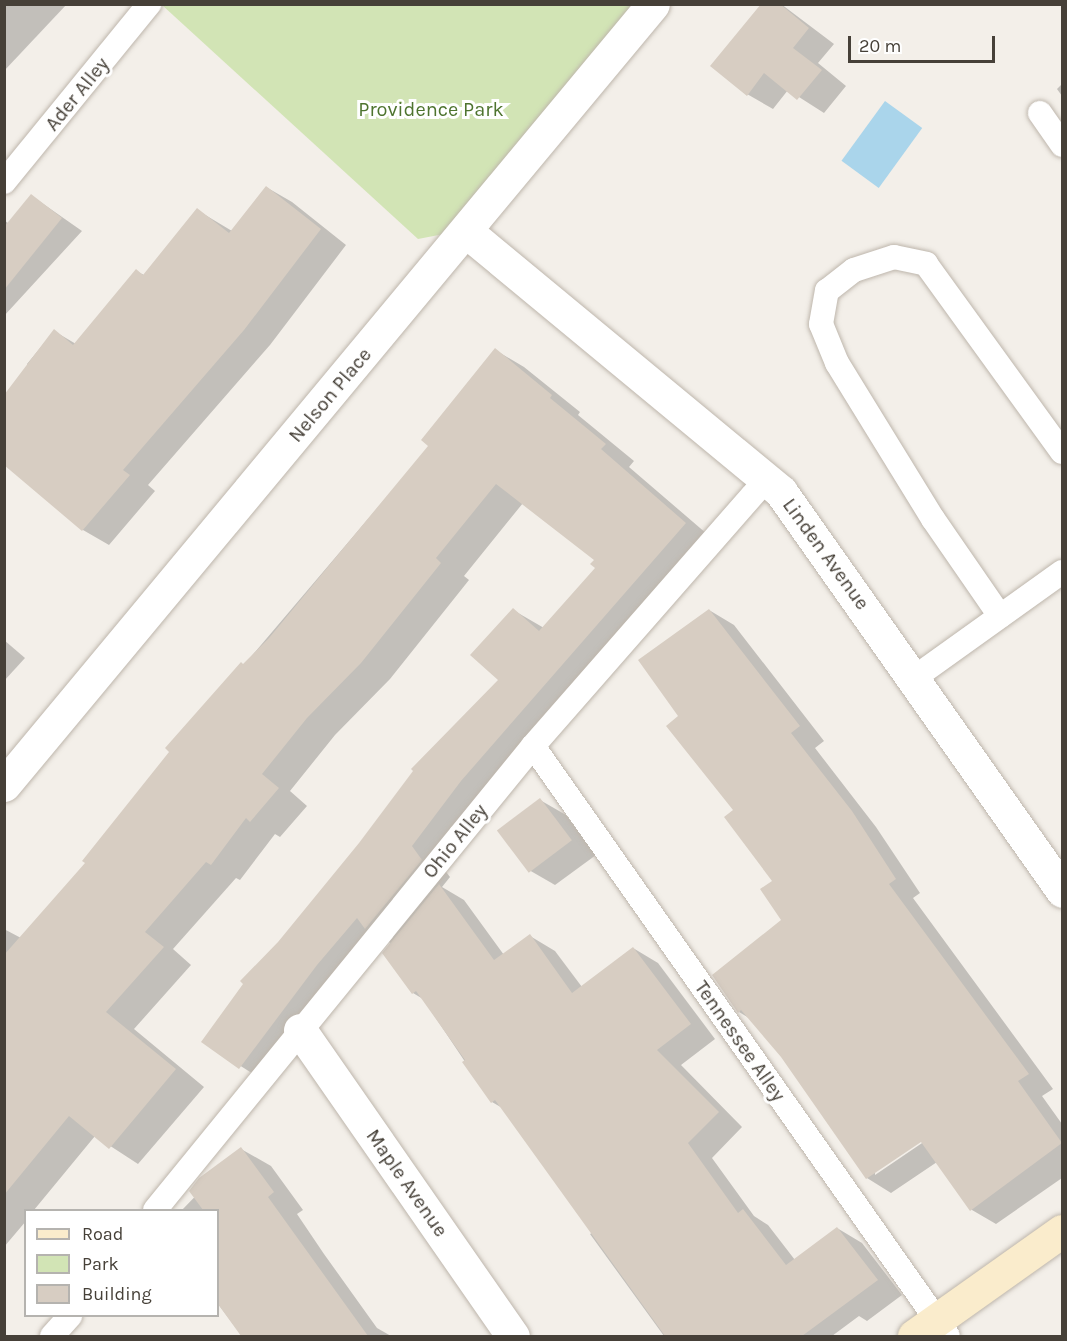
<!DOCTYPE html>
<style>
body{margin:0}
#map{position:relative;width:1067px;height:1341px;overflow:hidden;background:#f3efe9;font-family:Karla,sans-serif}
div>[style]{position:absolute}
[style*='--x']{left:calc(var(--x)*1px);top:calc(var(--y)*1px);width:calc(var(--w)*1px);rotate:calc(var(--a)*1deg)}
.green>*{inset:0;background:#d2e4b5}
.water>*{inset:0;background:#aad5eb;transform-origin:0 0}
.shadow>*{inset:0;background:#0003}
.building>*{inset:0;background:#d7cdc2;transform-origin:0 0}
.roads{filter:drop-shadow(0 0 2px #beb6ac) drop-shadow(0 0 2px #beb6ac)}
.lane>*{height:24px;margin:-12px;padding:0 12px;transform-origin:12px;border-radius:12px;background:#fff}
.street>*{height:33px;margin:-16.5px;padding:0 16.5px;transform-origin:16.5px;border-radius:16.5px;background:#fff}
.secondary>*{height:33px;margin:-16.5px;padding:0 16.5px;transform-origin:16.5px;border-radius:16.5px;background:#faeccc}
span{translate:-50% -50%;white-space:nowrap;text-align:center;line-height:1.15;-webkit-text-stroke:6px #fff;paint-order:stroke}
.street-label{font-size:20px;color:#464038}
.park-label{font-size:20px;color:#4e742f}
.frame{position:absolute;inset:0;border:6px solid #464038;pointer-events:none}
.legend{position:absolute;left:24px;top:1209px;width:195px;height:108px;box-sizing:border-box;background:#fff;border:2px solid #b5b3af;margin:0;padding:8px 10px;list-style:none;font-size:18px;color:#464038}
.legend li{display:flex;align-items:center;gap:12px;height:30px}
.legend b{width:30px;border:2px solid #b5b3af}
.scale{position:absolute;left:848px;top:36px;width:147px;height:27px;box-sizing:border-box;border:3px solid #464038;border-top:0;padding-left:8px;font-size:18px;line-height:21px;white-space:nowrap;color:#464038;-webkit-text-stroke:4px #fff;paint-order:stroke}
</style>
<div id="map">
<div class="green">
<div style="clip-path:polygon(162px 5px,648px 5px,470px 229px,418px 239px)"></div>
</div>
<div class="water">
<div style="left:885px;top:101px;width:46px;height:74px;rotate:36deg"></div>
</div>
<div class="shadow">
<div style="clip-path:polygon(4px 4px,67px 4px,4px 71px)"></div>
<div style="clip-path:polygon(763px 4px,781px 4px,834px 44px,818px 63px,846px 86px,824px 113px,788px 90px,773px 109px,747px 94px)"></div>
<div style="clip-path:polygon(1062px 84px,1062px 96px,1057px 89px)"></div>
<div style="clip-path:polygon(266px 187px,292px 202px,346px 245px,270px 345px,148px 485px,155px 491px,109px 545px,83px 530px,27px 364px,54px 331px,76px 344px,136px 271px,144px 275px,197px 210px,232px 231px)"></div>
<div style="clip-path:polygon(32px 196px,82px 231px,4px 316px,4px 220px,9px 224px)"></div>
<div style="clip-path:polygon(495px 350px,524px 367px,580px 412px,578px 415px,634px 461px,629px 467px,714px 540px,440px 864px,450px 877px,442px 887px,464px 900px,504px 955px,530px 936px,555px 951px,582px 987px,633px 948px,658px 963px,715px 1039px,681px 1065px,742px 1127px,712px 1158px,754px 1216px,768px 1225px,795px 1260px,837px 1228px,862px 1243px,902px 1295px,867px 1321px,859px 1316px,832px 1336px,664px 1336px,590px 1234px,594px 1232px,504px 1109px,492px 1102px,423px 999px,413px 993px,392px 944px,383px 938px,269px 1084px,203px 1042px,279px 943px,500px 680px,513px 610px,544px 628px,597px 568px,596px 560px,523px 503px,464px 576px,469px 580px,390px 679px,335px 735px,290px 791px,307px 806px,280px 837px,275px 834px,240px 880px,236px 878px,173px 949px,191px 965px,134px 1029px,204px 1087px,138px 1164px,95px 1136px,34px 1210px,26px 1210px,26px 1221px,4px 1247px,4px 929px,21px 938px,87px 863px,244px 665px,430px 446px)"></div>
<div style="clip-path:polygon(evenodd,709px 610px,734px 625px,824px 741px,815px 748px,876px 827px,920px 893px,913px 898px,1053px 1089px,1042px 1096px,1062px 1124px,1062px 1178px,996px 1224px,972px 1210px,937px 1162px,891px 1193px,867px 1178px,782px 1056px,749px 1018px,739px 1012px,783px 921px,774px 881px,680px 716px,709px 610px,926px 1136px,928px 1139px,875px 1175px,875px 1171px,926px 1136px)"></div>
<div style="clip-path:polygon(4px 640px,25px 658px,4px 681px)"></div>
<div style="clip-path:polygon(540px 800px,566px 815px,596px 855px,555px 885px,529px 870px,499px 830px)"></div>
<div style="clip-path:polygon(241px 1149px,271px 1166px,303px 1210px,297px 1214px,324px 1254px,377px 1328px,391px 1336px,242px 1336px,218px 1304px,218px 1210px,182px 1210px)"></div>
</div>
<div class="building">
<div style="clip-path:polygon(761px 4px,780px 4px,809px 28px,793px 48px,822px 70px,797px 100px,764px 73px,747px 96px,710px 66px)"></div>
<div style="clip-path:polygon(266px 186px,321px 229px,244px 330px,123px 470px,130px 475px,82px 531px,4px 465px,4px 395px,54px 329px,73px 345px,136px 269px,143px 275px,197px 208px,229px 233px)"></div>
<div style="clip-path:polygon(31px 194px,62px 218px,4px 290px,4px 227px)"></div>
<div style="clip-path:polygon(495px 348px,552px 395px,550px 398px,606px 444px,601px 449px,686px 523px,461px 781px,412px 846px,422px 860px,365px 929px,357px 918px,317px 965px,239px 1069px,201px 1042px,243px 984px,240px 981px,278px 942px,359px 843px,413px 771px,411px 769px,498px 680px,470px 655px,513px 608px,539px 631px,595px 568px,590px 564px,594px 560px,496px 484px,436px 558px,441px 563px,361px 663px,307px 718px,262px 774px,279px 788px,250px 822px,246px 818px,211px 865px,206px 862px,145px 932px,164px 947px,106px 1012px,176px 1069px,109px 1149px,69px 1116px,4px 1195px,4px 955px,85px 863px,82px 861px,169px 752px,165px 748px,241px 662px,243px 664px,269px 638px,428px 446px,421px 440px)"></div>
<div style="clip-path:polygon(709px 609px,800px 726px,791px 733px,852px 811px,896px 879px,889px 884px,1029px 1074px,1018px 1081px,1062px 1143px,970px 1211px,921px 1142px,866px 1179px,781px 1057px,741px 1010px,738px 1013px,712px 975px,781px 920px,760px 889px,772px 881px,724px 817px,733px 810px,666px 726px,678px 716px,638px 660px)"></div>
<div style="left:540px;top:798px;width:53px;height:54px;rotate:53deg"></div>
<div style="clip-path:polygon(439px 884px,494px 960px,530px 934px,572px 993px,633px 947px,691px 1024px,657px 1050px,719px 1112px,688px 1143px,738px 1213px,743px 1209px,786px 1265px,837px 1227px,878px 1280px,802px 1336px,665px 1336px,495px 1100px,491px 1103px,462px 1062px,465px 1060px,416px 991px,412px 994px,382px 953px)"></div>
<div style="clip-path:polygon(241px 1147px,274px 1192px,268px 1197px,368px 1336px,241px 1336px,218px 1304px,218px 1210px,203px 1210px,189px 1191px,199px 1178px)"></div>
</div>
<div class="roads">
<div class="lane">
<div style="--x:1040;--y:113;--w:39;--a:55"></div>
<div style="--x:4;--y:182;--w:230;--a:-50.8"></div>
<div style="--x:1000;--y:616;--w:118;--a:-124.6"></div>
<div style="--x:933;--y:519;--w:183;--a:-121.6"></div>
<div style="--x:837;--y:363;--w:42;--a:-112.3"></div>
<div style="--x:821;--y:324;--w:34;--a:-80"></div>
<div style="--x:827;--y:291;--w:34;--a:-38"></div>
<div style="--x:854;--y:270;--w:42;--a:-18"></div>
<div style="--x:894;--y:257;--w:33;--a:12"></div>
<div style="--x:926;--y:264;--w:232;--a:54.1"></div>
<div style="--x:914;--y:678;--w:182;--a:-35.6"></div>
<div style="--x:533;--y:746;--w:721;--a:54.88"></div>
<div style="--x:155;--y:1210;--w:598;--a:-50.83"></div>
<div style="--x:533;--y:746;--w:354;--a:-48.8"></div>
<div style="--x:52;--y:1336;--w:27;--a:-48"></div>
</div>
<div class="street">
<div style="--x:467;--y:232;--w:408;--a:39.6"></div>
<div style="--x:781;--y:492;--w:488;--a:54.8"></div>
<div style="--x:4;--y:785;--w:1015;--a:-50.27"></div>
<div style="--x:300;--y:1030;--w:373;--a:55.2"></div>
</div>
<div class="secondary">
<div style="--x:914;--y:1336;--w:181;--a:-35.4"></div>
</div>
</div>
<div class="street-label">
<span style="left:77px;top:94px;rotate:-51deg">Ader Alley</span>
<span style="left:330px;top:395px;rotate:-50deg">Nelson Place</span>
<span style="left:826px;top:554px;rotate:54deg">Linden Avenue</span>
<span style="left:455px;top:841px;rotate:-51deg">Ohio Alley</span>
<span style="left:740px;top:1041px;rotate:55deg">Tennessee Alley</span>
<span style="left:407px;top:1183px;rotate:55deg">Maple Avenue</span>
</div>
<div class="park-label">
<span style="left:431px;top:109px">Providence Park</span>
</div>
<div class="frame"></div>
<ul class="legend">
<li><b style="height:8px;background:#faeccc"></b>Road</li>
<li><b style="height:16px;background:#d2e4b5"></b>Park</li>
<li><b style="height:16px;background:#d7cdc2"></b>Building</li>
</ul>
<div class="scale">20 m</div>
</div>
